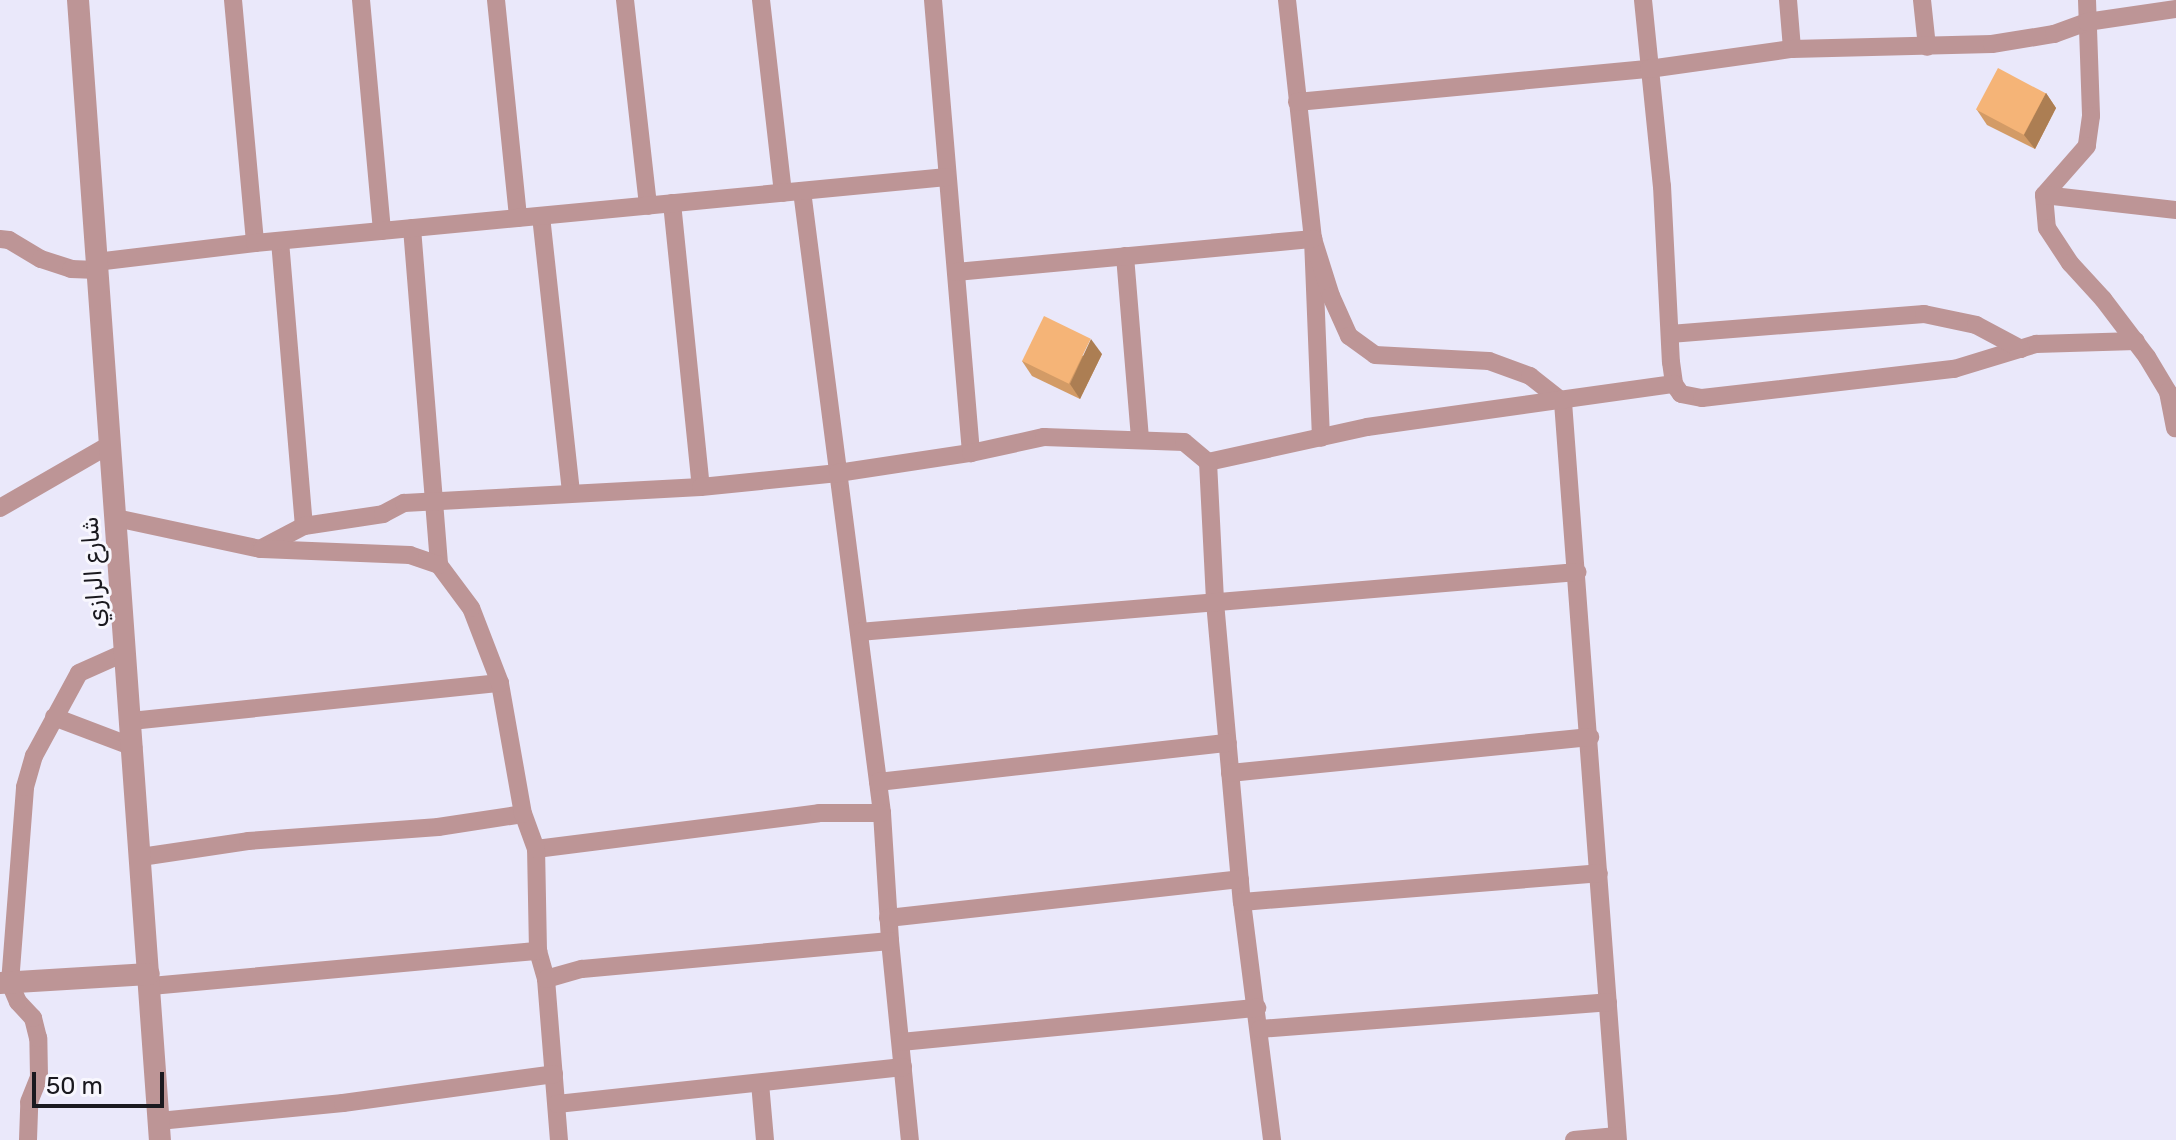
<!DOCTYPE html>
<meta charset="utf-8">
<style>
body{margin:0}
#map{position:relative;width:2176px;height:1140px;overflow:hidden;background:#eae8fa;font-family:Rubik,Cairo,sans-serif}
div>[style]{position:absolute}
[style*='--x']{left:calc(var(--x)*1px);top:calc(var(--y)*1px);width:calc(var(--w)*1px);rotate:calc(var(--a)*1deg)}
.minor>*{height:18px;margin:-9px;padding:0 9px;transform-origin:9px;border-radius:9px;background:#bd9596}
.tertiary>*{height:22px;margin:-11px;padding:0 11px;transform-origin:11px;border-radius:11px;background:#bd9596}
.wall>*{inset:0;background:#d39b66}
.shaded-wall>*{inset:0;background:#ac7e53}
.building>*{inset:0;background:#f5b477;transform-origin:0 0}
span{translate:-50% -50%;white-space:nowrap;text-align:center;line-height:1.15;-webkit-text-stroke:6px #f8f7fe;paint-order:stroke}
.street-label{font-size:24px;color:#1a191f}
.scale{position:absolute;left:32px;top:1072px;width:132px;height:36px;box-sizing:border-box;border:4px solid #1a191f;border-top:0;padding-left:10px;font-size:24px;line-height:28px;white-space:nowrap;color:#1a191f;-webkit-text-stroke:6px #f8f7fe;paint-order:stroke}
</style>
<div id="map">
<div class="minor">
<div style="--x:233;--y:0;--w:244;--a:84.8"></div>
<div style="--x:361;--y:0;--w:232;--a:84.8"></div>
<div style="--x:496;--y:0;--w:219;--a:84.2"></div>
<div style="--x:625;--y:0;--w:207;--a:83.6"></div>
<div style="--x:761;--y:0;--w:194;--a:83.5"></div>
<div style="--x:933;--y:0;--w:455;--a:85.2"></div>
<div style="--x:1287;--y:0;--w:240;--a:83.8"></div>
<div style="--x:1313;--y:239;--w:199;--a:87.7"></div>
<div style="--x:1643;--y:0;--w:187;--a:84.2"></div>
<div style="--x:1662;--y:186;--w:176;--a:87.1"></div>
<div style="--x:1671;--y:362;--w:22;--a:82"></div>
<div style="--x:1674;--y:384;--w:12;--a:55"></div>
<div style="--x:1681;--y:394;--w:21;--a:11"></div>
<div style="--x:1702;--y:398;--w:254;--a:-6.6"></div>
<div style="--x:1954;--y:369;--w:86;--a:-17"></div>
<div style="--x:2036;--y:344;--w:100;--a:-1.7"></div>
<div style="--x:1788;--y:0;--w:49;--a:85.3"></div>
<div style="--x:1922;--y:0;--w:47;--a:83.9"></div>
<div style="--x:2087;--y:0;--w:116;--a:88"></div>
<div style="--x:2091;--y:116;--w:30;--a:98"></div>
<div style="--x:2087;--y:146;--w:65;--a:131.3"></div>
<div style="--x:2044;--y:195;--w:33;--a:85"></div>
<div style="--x:2047;--y:228;--w:42;--a:56.7"></div>
<div style="--x:2070;--y:263;--w:49;--a:47.5"></div>
<div style="--x:2103;--y:299;--w:73;--a:52.8"></div>
<div style="--x:2147;--y:357;--w:41;--a:59"></div>
<div style="--x:2168;--y:392;--w:37;--a:79"></div>
<div style="--x:1297;--y:102;--w:354;--a:-5.4"></div>
<div style="--x:1649;--y:69;--w:144;--a:-8"></div>
<div style="--x:1792;--y:49;--w:200;--a:-1.4"></div>
<div style="--x:1992;--y:44;--w:63;--a:-9.2"></div>
<div style="--x:2054;--y:34;--w:35;--a:-20"></div>
<div style="--x:2087;--y:22;--w:90;--a:-8.3"></div>
<div style="--x:802;--y:191;--w:627;--a:82.67"></div>
<div style="--x:882;--y:813;--w:128;--a:86.4"></div>
<div style="--x:890;--y:941;--w:200;--a:84.3"></div>
<div style="--x:2044;--y:195;--w:133;--a:6.5"></div>
<div style="--x:672;--y:203;--w:285;--a:84.2"></div>
<div style="--x:541;--y:216;--w:279;--a:83.8"></div>
<div style="--x:412;--y:228;--w:338;--a:85.4"></div>
<div style="--x:0;--y:239;--w:9;--a:6"></div>
<div style="--x:9;--y:240;--w:37;--a:31"></div>
<div style="--x:41;--y:259;--w:32;--a:18"></div>
<div style="--x:71;--y:269;--w:26;--a:2"></div>
<div style="--x:1313;--y:239;--w:60;--a:72.5"></div>
<div style="--x:1331;--y:296;--w:44;--a:65.8"></div>
<div style="--x:1349;--y:336;--w:32;--a:36"></div>
<div style="--x:1375;--y:355;--w:114;--a:3"></div>
<div style="--x:1489;--y:361;--w:44;--a:20.1"></div>
<div style="--x:1530;--y:376;--w:42;--a:38.2"></div>
<div style="--x:1563;--y:402;--w:740;--a:85.74"></div>
<div style="--x:280;--y:241;--w:286;--a:85.2"></div>
<div style="--x:1125;--y:256;--w:184;--a:85.3"></div>
<div style="--x:96;--y:262;--w:160;--a:-6.8"></div>
<div style="--x:255;--y:243;--w:695;--a:-5.45"></div>
<div style="--x:956;--y:272;--w:359;--a:-5.3"></div>
<div style="--x:1670;--y:334;--w:255;--a:-4.5"></div>
<div style="--x:1924;--y:314;--w:53;--a:11.9"></div>
<div style="--x:1976;--y:325;--w:51;--a:28.1"></div>
<div style="--x:1208;--y:462;--w:163;--a:-12.4"></div>
<div style="--x:1367;--y:427;--w:310;--a:-8"></div>
<div style="--x:0;--y:508;--w:128;--a:-30"></div>
<div style="--x:116;--y:518;--w:147;--a:12.1"></div>
<div style="--x:260;--y:549;--w:50;--a:-27.6"></div>
<div style="--x:304;--y:526;--w:80;--a:-8.6"></div>
<div style="--x:383;--y:514;--w:24;--a:-28"></div>
<div style="--x:404;--y:503;--w:297;--a:-3.1"></div>
<div style="--x:701;--y:487;--w:138;--a:-5.8"></div>
<div style="--x:838;--y:473;--w:134;--a:-8.6"></div>
<div style="--x:971;--y:453;--w:75;--a:-12.4"></div>
<div style="--x:1044;--y:437;--w:140;--a:2"></div>
<div style="--x:1184;--y:442;--w:31;--a:40"></div>
<div style="--x:1208;--y:462;--w:140;--a:87.1"></div>
<div style="--x:1215;--y:602;--w:301;--a:84.9"></div>
<div style="--x:1242;--y:902;--w:240;--a:82.8"></div>
<div style="--x:859;--y:632;--w:721;--a:-4.77"></div>
<div style="--x:54;--y:717;--w:85;--a:20.8"></div>
<div style="--x:131;--y:721;--w:371;--a:-5.9"></div>
<div style="--x:1230;--y:773;--w:362;--a:-5.7"></div>
<div style="--x:878;--y:782;--w:352;--a:-6.4"></div>
<div style="--x:536;--y:849;--w:285;--a:-7.2"></div>
<div style="--x:819;--y:813;--w:63;--a:0"></div>
<div style="--x:141;--y:857;--w:108;--a:-8.5"></div>
<div style="--x:248;--y:841;--w:191;--a:-4.2"></div>
<div style="--x:438;--y:827;--w:86;--a:-8.7"></div>
<div style="--x:1242;--y:902;--w:358;--a:-4.6"></div>
<div style="--x:888;--y:918;--w:354;--a:-6.3"></div>
<div style="--x:538;--y:951;--w:29;--a:74"></div>
<div style="--x:546;--y:979;--w:162;--a:85.4"></div>
<div style="--x:546;--y:979;--w:37;--a:-16"></div>
<div style="--x:582;--y:969;--w:309;--a:-5.2"></div>
<div style="--x:151;--y:986;--w:389;--a:-5.2"></div>
<div style="--x:538;--y:951;--w:102;--a:-91.1"></div>
<div style="--x:536;--y:849;--w:37;--a:-110"></div>
<div style="--x:523;--y:814;--w:133;--a:-100"></div>
<div style="--x:500;--y:683;--w:80;--a:-111.1"></div>
<div style="--x:471;--y:608;--w:54;--a:-126.7"></div>
<div style="--x:439;--y:565;--w:31;--a:-161"></div>
<div style="--x:410;--y:555;--w:148;--a:-177.7"></div>
<div style="--x:1260;--y:1029;--w:349;--a:-4.4"></div>
<div style="--x:901;--y:1042;--w:358;--a:-5.5"></div>
<div style="--x:760;--y:1083;--w:57;--a:85"></div>
<div style="--x:557;--y:1104;--w:348;--a:-6.1"></div>
<div style="--x:159;--y:1121;--w:185;--a:-5.6"></div>
<div style="--x:343;--y:1103;--w:213;--a:-7.8"></div>
<div style="--x:28;--y:1140;--w:38;--a:-88"></div>
<div style="--x:29;--y:1102;--w:27;--a:-68"></div>
<div style="--x:39;--y:1077;--w:39;--a:-91"></div>
<div style="--x:38;--y:1038;--w:21;--a:-104"></div>
<div style="--x:33;--y:1018;--w:22;--a:-133"></div>
<div style="--x:18;--y:1002;--w:21;--a:-113"></div>
<div style="--x:10;--y:983;--w:197;--a:-85.6"></div>
<div style="--x:25;--y:787;--w:32;--a:-74"></div>
<div style="--x:34;--y:756;--w:94;--a:-61.5"></div>
<div style="--x:79;--y:673;--w:51;--a:-24.1"></div>
<div style="--x:1574;--y:1140;--w:43;--a:-5.3"></div>
</div>
<div class="tertiary">
<div style="--x:78;--y:0;--w:1143;--a:85.89"></div>
<div style="--x:0;--y:983;--w:149;--a:-3.5"></div>
</div>
<div class="wall">
<div style="clip-path:polygon(2046px 93px,2056px 108px,2035px 149px,1987px 125px,1977px 110px)"></div>
<div style="clip-path:polygon(1102px 354px,1080px 399px,1032px 376px,1022px 361px)"></div>
</div>
<div class="shaded-wall">
<div style="clip-path:polygon(2046px 93px,2056px 108px,2035px 149px,2024px 135px)"></div>
<div style="clip-path:polygon(1091px 339px,1102px 354px,1080px 399px,1070px 384px)"></div>
</div>
<div class="building">
<div style="left:1998px;top:68px;width:54px;height:47px;rotate:28deg"></div>
<div style="left:1044px;top:316px;width:52px;height:50px;rotate:26deg"></div>
</div>
<div class="street-label">
<span style="left:94px;top:572px;rotate:-94deg">شارع الرازي</span>
</div>
<div class="scale">50 m</div>
</div>
